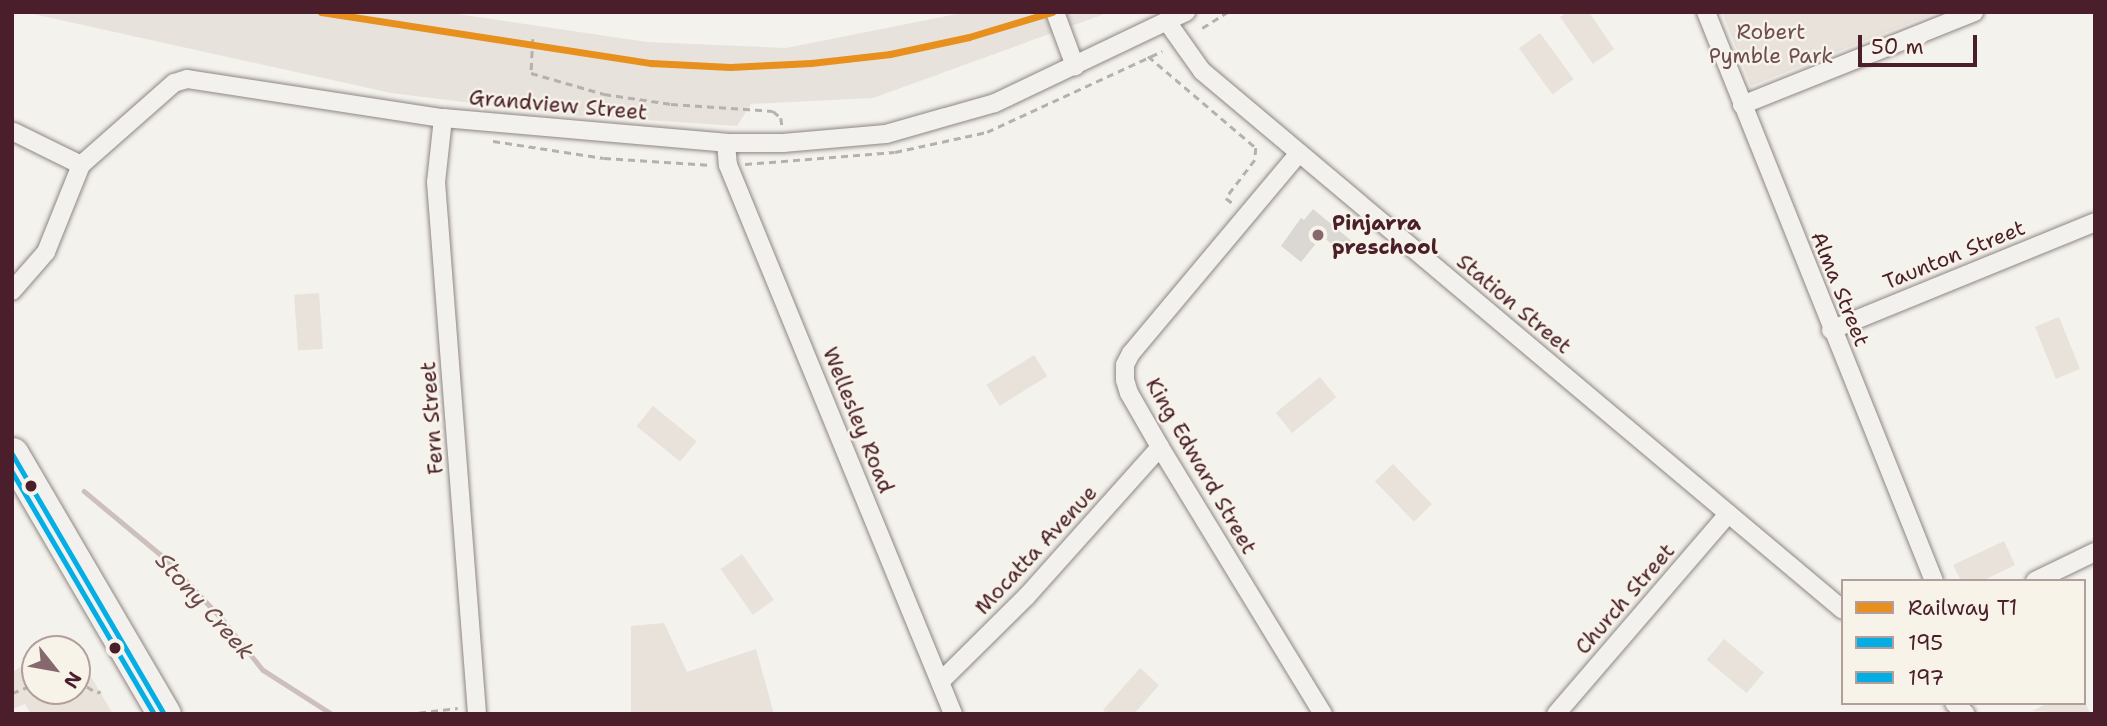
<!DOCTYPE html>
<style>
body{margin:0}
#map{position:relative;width:2107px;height:726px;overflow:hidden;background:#f4f2ec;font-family:"Shantell Sans",sans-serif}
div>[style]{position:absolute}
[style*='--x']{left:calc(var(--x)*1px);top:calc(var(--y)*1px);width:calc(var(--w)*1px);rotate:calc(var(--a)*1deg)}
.built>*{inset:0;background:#e7e2db}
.green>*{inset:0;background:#e8e2da;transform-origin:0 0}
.stream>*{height:4.5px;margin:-2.25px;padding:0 2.25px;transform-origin:2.25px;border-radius:2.25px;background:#cdc0bc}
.building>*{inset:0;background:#dbd7d3}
.path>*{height:2.5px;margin-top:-1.25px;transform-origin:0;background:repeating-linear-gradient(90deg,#b6b0ae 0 7px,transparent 0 12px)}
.roads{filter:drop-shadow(0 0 2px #8f8685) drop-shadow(0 0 2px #8f8685)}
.street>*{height:18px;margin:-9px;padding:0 9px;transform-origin:9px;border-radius:9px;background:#f2f1ed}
.highway>*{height:33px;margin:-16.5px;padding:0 16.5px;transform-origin:16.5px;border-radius:16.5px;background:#f2f1ed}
.bus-1>*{height:5px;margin:-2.5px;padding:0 2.5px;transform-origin:2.5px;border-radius:2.5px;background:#04aee5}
.bus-2>*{height:5px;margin:-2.5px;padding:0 2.5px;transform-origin:2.5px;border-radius:2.5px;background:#04aee5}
.rail-1>*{height:7px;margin:-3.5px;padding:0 3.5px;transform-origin:3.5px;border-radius:3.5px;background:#e8901e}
.dots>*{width:19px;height:19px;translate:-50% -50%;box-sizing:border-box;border:4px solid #f7f3e8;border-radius:50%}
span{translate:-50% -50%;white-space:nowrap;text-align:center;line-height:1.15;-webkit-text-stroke:5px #f7f3e8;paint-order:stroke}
.park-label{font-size:21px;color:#6f4c53}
.street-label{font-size:21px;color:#4a1f2b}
.poi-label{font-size:21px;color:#4a1f2b;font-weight:700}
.left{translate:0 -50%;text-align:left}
.water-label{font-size:23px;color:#6c4950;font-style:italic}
.frame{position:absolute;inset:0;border:14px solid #4a1f2b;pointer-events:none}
.legend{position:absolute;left:1841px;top:579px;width:245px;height:126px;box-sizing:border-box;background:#f7f3e8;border:2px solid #b29e9c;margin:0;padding:9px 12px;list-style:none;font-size:21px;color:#4a1f2b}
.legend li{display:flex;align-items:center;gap:14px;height:35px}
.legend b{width:35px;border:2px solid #b29e9c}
.north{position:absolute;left:21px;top:635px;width:70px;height:70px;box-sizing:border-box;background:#f7f3e8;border:2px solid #b29e9c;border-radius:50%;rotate:121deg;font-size:19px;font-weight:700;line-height:28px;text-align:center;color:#4a1f2b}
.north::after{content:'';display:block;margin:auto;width:24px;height:32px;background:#86696f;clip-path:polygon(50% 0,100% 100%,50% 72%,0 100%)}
.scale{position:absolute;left:1858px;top:35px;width:119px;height:32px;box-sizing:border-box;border:4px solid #4a1f2b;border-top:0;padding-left:9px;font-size:21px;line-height:24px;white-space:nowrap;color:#4a1f2b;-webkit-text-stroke:5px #f7f3e8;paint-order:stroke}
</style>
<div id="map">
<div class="built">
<div style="clip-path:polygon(24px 12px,443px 12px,647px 42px,786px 48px,967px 12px,1110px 12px,873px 98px,751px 104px,737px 126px,570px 115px,391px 93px)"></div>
</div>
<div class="green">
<div style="clip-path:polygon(1568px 12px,1589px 12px,1614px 49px,1593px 64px,1560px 17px)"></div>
<div style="clip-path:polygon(1722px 12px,1938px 12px,1751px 86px)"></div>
<div style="left:1540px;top:33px;width:57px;height:26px;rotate:54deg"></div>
<div style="left:319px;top:293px;width:56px;height:25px;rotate:86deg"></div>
<div style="left:2059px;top:317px;width:56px;height:26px;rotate:68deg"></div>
<div style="left:1034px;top:355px;width:25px;height:56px;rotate:58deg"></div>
<div style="left:1320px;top:377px;width:26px;height:57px;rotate:51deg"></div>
<div style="left:653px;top:406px;width:56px;height:26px;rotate:39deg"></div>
<div style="left:1393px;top:464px;width:56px;height:25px;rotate:46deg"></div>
<div style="clip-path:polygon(2004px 541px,2015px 565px,1982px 581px,1961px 581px,1953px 565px)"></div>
<div style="left:742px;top:554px;width:56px;height:26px;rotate:55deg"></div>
<div style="clip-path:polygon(664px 623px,687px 672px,756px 649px,774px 714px,631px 714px,631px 626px)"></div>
<div style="left:1724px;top:639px;width:52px;height:27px;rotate:40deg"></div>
<div style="clip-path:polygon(77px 653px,113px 714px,31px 714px,25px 704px,12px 709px,12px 672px,35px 659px,35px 691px,77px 691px)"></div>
<div style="clip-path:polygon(1140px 668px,1159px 685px,1134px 714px,1107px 714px,1103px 710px)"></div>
<div style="clip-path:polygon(2084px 701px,2090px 713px,2087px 714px,2032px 711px,2049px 703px)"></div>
</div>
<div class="stream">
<div style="--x:84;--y:491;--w:108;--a:39.7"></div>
<div style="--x:167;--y:560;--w:81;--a:47"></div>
<div style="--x:222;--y:619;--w:65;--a:51.2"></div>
<div style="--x:263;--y:670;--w:82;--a:32.5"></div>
</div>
<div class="building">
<div style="clip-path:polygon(1313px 209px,1354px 243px,1344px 254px,1322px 236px,1301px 262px,1281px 246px,1301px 218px,1304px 220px)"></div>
</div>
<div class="path">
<div style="--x:1202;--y:28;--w:31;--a:-32"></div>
<div style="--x:533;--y:39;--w:34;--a:93"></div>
<div style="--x:531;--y:73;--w:76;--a:16"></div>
<div style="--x:604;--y:94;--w:68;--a:8.5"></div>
<div style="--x:671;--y:104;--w:102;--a:3.9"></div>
<div style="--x:773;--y:111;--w:11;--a:41"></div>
<div style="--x:781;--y:118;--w:7;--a:82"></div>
<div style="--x:1148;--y:56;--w:142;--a:40.4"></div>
<div style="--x:1256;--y:148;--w:12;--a:95"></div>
<div style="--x:1255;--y:160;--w:48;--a:127.3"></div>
<div style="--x:1226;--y:198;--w:11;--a:38"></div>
<div style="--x:493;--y:141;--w:112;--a:8.7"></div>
<div style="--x:604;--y:158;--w:108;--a:3.7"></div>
<div style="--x:745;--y:164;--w:150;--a:-4.6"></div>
<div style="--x:895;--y:152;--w:94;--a:-12.3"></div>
<div style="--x:987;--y:132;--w:193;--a:-24.8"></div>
<div style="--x:77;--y:680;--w:24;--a:33"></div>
<div style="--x:97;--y:693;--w:4;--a:-27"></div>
<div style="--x:12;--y:693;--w:25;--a:-21"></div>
<div style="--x:407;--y:714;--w:51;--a:-6.7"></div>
</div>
<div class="roads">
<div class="street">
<div style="--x:1055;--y:12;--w:58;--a:69.7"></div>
<div style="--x:1706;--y:12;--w:613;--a:68.16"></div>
<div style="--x:1168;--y:23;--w:59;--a:54.7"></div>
<div style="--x:1202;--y:71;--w:837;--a:40.06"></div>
<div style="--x:1742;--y:105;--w:250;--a:-21.8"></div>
<div style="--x:443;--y:118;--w:64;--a:96.2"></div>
<div style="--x:436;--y:182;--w:534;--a:85.59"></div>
<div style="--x:14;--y:132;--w:75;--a:26.2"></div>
<div style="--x:726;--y:143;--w:22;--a:85"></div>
<div style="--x:728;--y:165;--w:593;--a:67.71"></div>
<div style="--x:1299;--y:153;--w:261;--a:130"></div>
<div style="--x:1131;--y:353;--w:13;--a:117"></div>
<div style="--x:1125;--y:365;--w:15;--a:90"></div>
<div style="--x:1125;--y:380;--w:14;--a:73"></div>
<div style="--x:1129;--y:393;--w:62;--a:60.1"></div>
<div style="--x:1160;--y:447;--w:313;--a:58.6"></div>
<div style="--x:12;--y:291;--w:52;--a:-48.9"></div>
<div style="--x:46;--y:252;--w:94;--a:-68.1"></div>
<div style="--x:81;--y:165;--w:124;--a:-41.4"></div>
<div style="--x:174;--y:83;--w:14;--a:-17"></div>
<div style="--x:187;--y:79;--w:259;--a:8.7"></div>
<div style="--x:443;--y:118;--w:284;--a:5"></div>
<div style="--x:726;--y:143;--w:57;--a:0"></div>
<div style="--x:783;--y:143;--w:103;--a:-5"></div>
<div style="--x:886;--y:134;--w:113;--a:-15.9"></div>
<div style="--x:995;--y:103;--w:212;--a:-25.5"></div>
<div style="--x:1831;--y:330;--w:285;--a:-22.2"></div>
<div style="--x:2035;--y:581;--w:67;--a:-25.8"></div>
<div style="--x:941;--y:681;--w:120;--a:-44.7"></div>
<div style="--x:1026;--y:597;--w:201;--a:-48.2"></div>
<div style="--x:1954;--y:703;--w:16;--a:43"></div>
<div style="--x:1556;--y:714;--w:264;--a:-49.3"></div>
</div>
<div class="highway">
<div style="--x:12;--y:454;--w:301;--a:59.7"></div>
</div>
</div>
<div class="bus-1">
<div style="--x:12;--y:454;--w:301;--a:59.7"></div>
</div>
<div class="bus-2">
<div style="--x:12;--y:472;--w:281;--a:59.6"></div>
</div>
<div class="rail-1">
<div style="--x:321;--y:12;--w:334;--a:8.8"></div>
<div style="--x:651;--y:63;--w:79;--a:2.9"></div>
<div style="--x:730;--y:67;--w:81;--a:-2.8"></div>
<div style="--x:811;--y:63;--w:80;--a:-6.5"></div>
<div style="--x:890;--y:54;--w:81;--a:-12.1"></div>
<div style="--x:969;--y:37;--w:87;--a:-16.8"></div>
</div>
<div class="dots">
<div style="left:1318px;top:235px;background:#86696f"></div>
<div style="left:31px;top:486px;background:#4a1f2b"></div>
<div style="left:115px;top:648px;background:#4a1f2b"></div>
</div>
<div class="park-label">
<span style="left:1771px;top:44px">Robert<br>Pymble Park</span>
</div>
<div class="street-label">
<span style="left:558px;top:105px;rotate:5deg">Grandview Street</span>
<span style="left:1954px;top:255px;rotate:-22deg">Taunton Street</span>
<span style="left:1840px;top:289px;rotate:68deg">Alma Street</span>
<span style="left:1514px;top:304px;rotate:40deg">Station Street</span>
<span style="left:432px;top:418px;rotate:-94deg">Fern Street</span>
<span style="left:858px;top:420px;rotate:68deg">Wellesley Road</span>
<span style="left:1201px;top:466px;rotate:60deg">King Edward Street</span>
<span style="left:1036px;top:550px;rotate:-47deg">Mocatta Avenue</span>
<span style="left:1625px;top:599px;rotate:-49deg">Church Street</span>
</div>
<div class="poi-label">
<span class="left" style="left:1332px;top:235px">Pinjarra<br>preschool</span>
</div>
<div class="water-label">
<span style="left:205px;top:606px;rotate:48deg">Stony Creek</span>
</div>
<div class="frame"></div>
<ul class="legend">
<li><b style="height:9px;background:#e8901e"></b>Railway T1</li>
<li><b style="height:9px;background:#04aee5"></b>195</li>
<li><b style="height:9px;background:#04aee5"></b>197</li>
</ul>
<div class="north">N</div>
<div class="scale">50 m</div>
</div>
